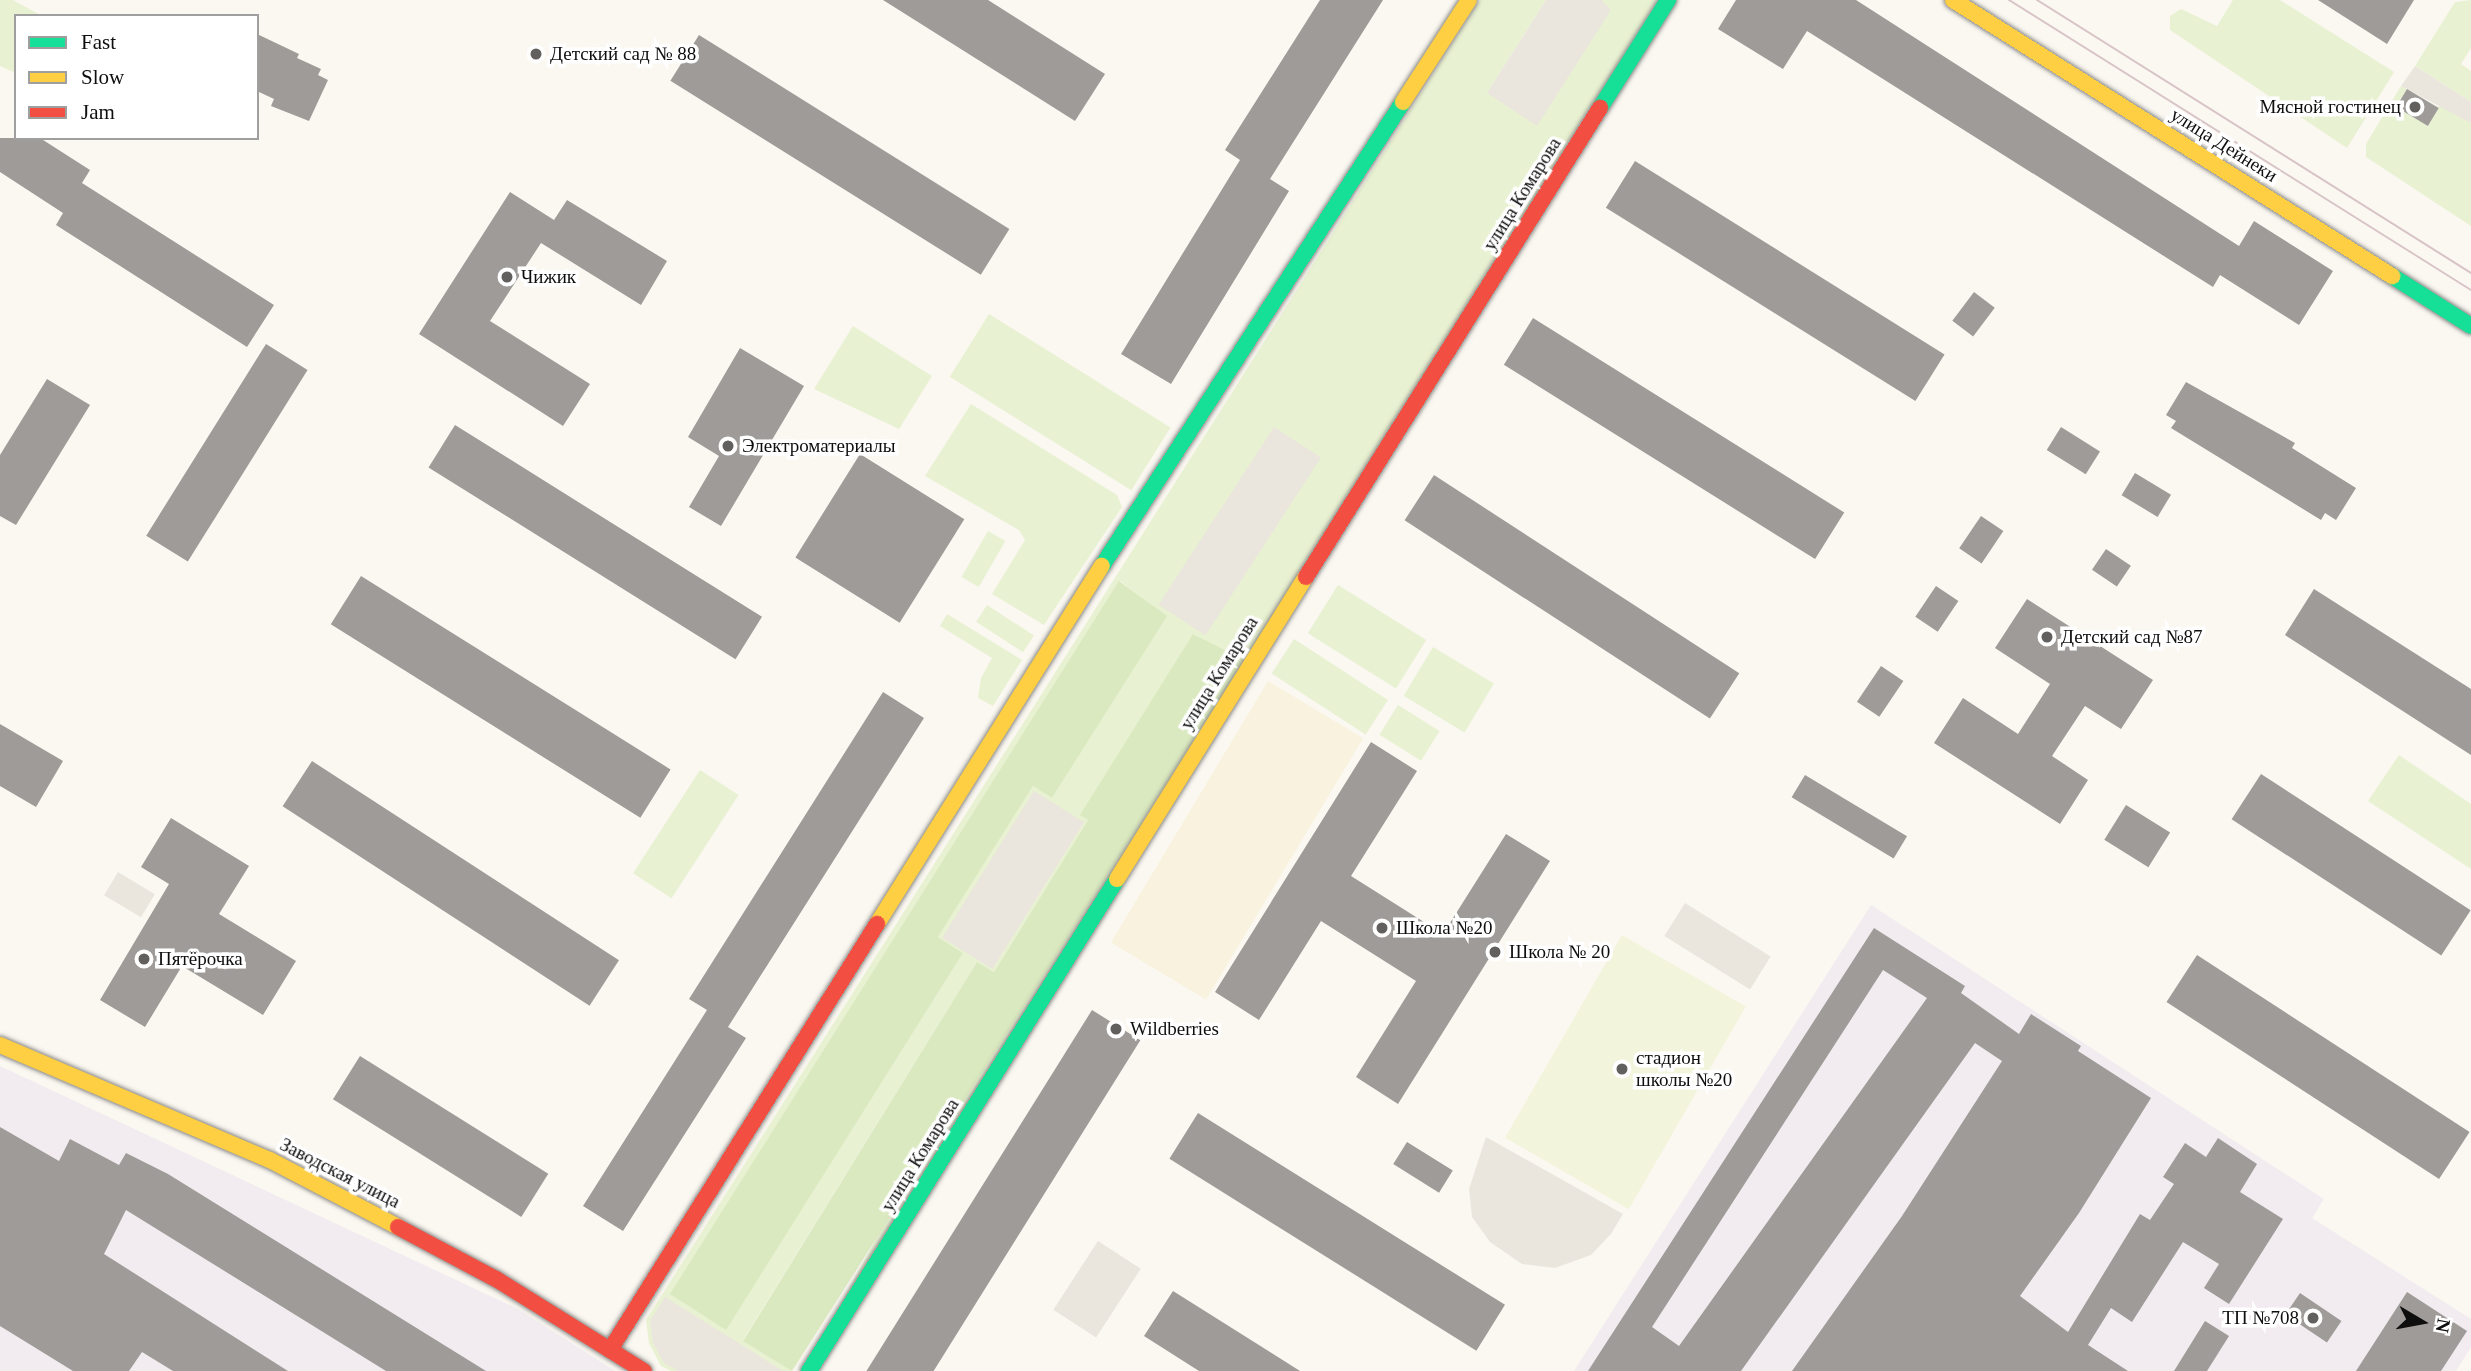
<!DOCTYPE html>
<meta charset="utf-8">
<style>
body{margin:0}
#map{position:relative;width:2471px;height:1371px;overflow:hidden;background:#fbf8f2;font-family:"Times New Roman",serif}
div>[style]{position:absolute}
[style*='--x']{left:calc(var(--x)*1px);top:calc(var(--y)*1px);width:calc(var(--w)*1px);rotate:calc(var(--a)*1deg)}
.industrial>*{inset:0;background:#f2ebef}
.farmland>*{inset:0;background:#f8f2de;transform-origin:0 0}
.green>*{inset:0;background:#e8f1d1;transform-origin:0 0}
.forest>*{inset:0;background:#dae9bf}
.pitch>*{inset:0;background:#f2f5db;transform-origin:0 0}
.plaza>*{inset:0;background:#ebe6dd;transform-origin:0 0}
.building>*{inset:0;background:#9e9b98;transform-origin:0 0}
.roads{filter:drop-shadow(0 0 2px #8b8a87) drop-shadow(0 0 2px #8b8a87)}
.fast>*{height:16px;margin:-8px;padding:0 8px;transform-origin:8px;border-radius:8px;background:#16e098}
.slow>*{height:16px;margin:-8px;padding:0 8px;transform-origin:8px;border-radius:8px;background:#ffcf43}
.jam>*{height:16px;margin:-8px;padding:0 8px;transform-origin:8px;border-radius:8px;background:#f24e42}
.tram>*{height:2px;margin:-1px;padding:0 1px;transform-origin:1px;border-radius:1px;background:#d8c3c7}
.dots>*{width:19px;height:19px;translate:-50% -50%;box-sizing:border-box;border:4px solid #fff;border-radius:50%}
span{translate:-50% -50%;white-space:nowrap;text-align:center;line-height:1.15;-webkit-text-stroke:7px #fff;paint-order:stroke}
.poi-label{font-size:19px;color:#0e0e0e}
.left{translate:0 -50%;text-align:left}
.right{translate:-100% -50%;text-align:right}
.street-label{font-size:19px;color:#0e0e0e}
.legend{position:absolute;left:14px;top:14px;width:245px;height:126px;box-sizing:border-box;background:#fff;border:2px solid #9f9f9f;margin:0;padding:9px 12px;list-style:none;font-size:21px;color:#0e0e0e}
.legend li{display:flex;align-items:center;gap:14px;height:35px}
.legend b{width:35px;border:2px solid #9f9f9f}
.north{position:absolute;left:2387px;top:1287px;width:70px;height:70px;-webkit-text-stroke:5px #fff;paint-order:stroke;rotate:100deg;font-size:19px;font-weight:700;line-height:28px;text-align:center;color:#0e0e0e}
.north::after{content:'';display:block;margin:auto;width:24px;height:32px;background:#0e0e0e;clip-path:polygon(50% 0,100% 100%,50% 72%,0 100%)}
</style>
<div id="map">
<div class="industrial">
<div style="clip-path:polygon(1871px 905px,2324px 1199px,2312px 1218px,2471px 1319px,2471px 1347px,2456px 1371px,1574px 1371px)"></div>
<div style="clip-path:polygon(0 1066px,518px 1309px,615px 1371px,0 1371px)"></div>
</div>
<div class="farmland">
<div style="left:1268px;top:681px;width:111px;height:305px;rotate:31deg"></div>
</div>
<div class="green">
<div style="clip-path:polygon(0 0,13px 0,42px 16px,16px 16px,16px 73px,0 66px)"></div>
<div style="clip-path:polygon(evenodd,1480px 0,1546px 0,1487px 93px,1602px 0,1657px 0,804px 1371px,1203px 640px,1194px 634px,1081px 815px,1088px 820px,994px 972px,977px 962px,743px 1340px,792px 1371px,671px 1371px,661px 1366px,649px 1343px,646px 1320px,1480px 0,1120px 581px,1166px 616px,1052px 798px,1033px 786px,938px 937px,963px 953px,726px 1329px,671px 1294px,1120px 581px)"></div>
<div style="clip-path:polygon(2233px 0,2280px 0,2394px 72px,2347px 148px,2170px 30px,2170px 16px,2181px 9px,2217px 26px)"></div>
<div style="clip-path:polygon(2471px 0,2471px 48px,2461px 64px,2471px 71px,2471px 102px,2415px 66px,2455px 2px)"></div>
<div style="clip-path:polygon(2401px 86px,2407px 89px,2396px 107px,2428px 126px,2440px 104px,2471px 123px,2471px 226px,2366px 157px,2366px 144px)"></div>
<div style="left:989px;top:314px;width:214px;height:74px;rotate:32deg"></div>
<div style="clip-path:polygon(853px 326px,932px 376px,899px 429px,814px 389px)"></div>
<div style="clip-path:polygon(971px 404px,1117px 495px,1122px 507px,1044px 625px,992px 594px,1025px 540px,1019px 530px,925px 476px)"></div>
<div style="left:988px;top:531px;width:20px;height:53px;rotate:30deg"></div>
<div style="left:1338px;top:585px;width:104px;height:57px;rotate:32deg"></div>
<div style="left:987px;top:605px;width:56px;height:20px;rotate:33deg"></div>
<div style="clip-path:polygon(947px 614px,1022px 660px,993px 706px,978px 698px,981px 678px,992px 658px,940px 626px)"></div>
<div style="left:1294px;top:639px;width:112px;height:41px;rotate:33deg"></div>
<div style="left:1433px;top:647px;width:71px;height:57px;rotate:31deg"></div>
<div style="left:1398px;top:705px;width:49px;height:35px;rotate:32deg"></div>
<div style="clip-path:polygon(2399px 755px,2471px 804px,2471px 869px,2368px 801px)"></div>
<div style="left:700px;top:770px;width:46px;height:123px;rotate:33deg"></div>
</div>
<div class="forest">
<div style="clip-path:polygon(1119px 581px,1167px 616px,1052px 798px,1033px 786px,938px 937px,963px 953px,726px 1330px,670px 1294px)"></div>
<div style="clip-path:polygon(1193px 634px,1244px 660px,792px 1371px,743px 1341px,977px 962px,994px 972px,1088px 820px,1080px 815px)"></div>
</div>
<div class="pitch">
<div style="left:1622px;top:935px;width:143px;height:234px;rotate:30deg"></div>
</div>
<div class="plaza">
<div style="clip-path:polygon(1546px 0,1602px 0,1611px 10px,1537px 126px,1487px 93px)"></div>
<div style="clip-path:polygon(2415px 66px,2471px 102px,2471px 123px,2401px 86px)"></div>
<div style="left:1274px;top:427px;width:56px;height:212px;rotate:33deg"></div>
<div style="left:1034px;top:791px;width:59px;height:173px;rotate:32deg"></div>
<div style="left:118px;top:872px;width:43px;height:27px;rotate:31deg"></div>
<div style="left:1685px;top:903px;width:101px;height:39px;rotate:32deg"></div>
<div style="clip-path:polygon(1486px 1137px,1623px 1214px,1611px 1234px,1591px 1255px,1555px 1268px,1522px 1264px,1490px 1242px,1472px 1217px,1469px 1189px)"></div>
<div style="left:1098px;top:1241px;width:51px;height:82px;rotate:33deg"></div>
<div style="clip-path:polygon(665px 1297px,783px 1371px,678px 1371px,664px 1363px,653px 1343px,650px 1321px)"></div>
</div>
<div class="building">
<div style="clip-path:polygon(883px 0,988px 0,1105px 74px,1075px 121px)"></div>
<div style="clip-path:polygon(1320px 0,1383px 0,1270px 179px,1289px 191px,1171px 384px,1121px 354px,1240px 160px,1225px 150px)"></div>
<div style="clip-path:polygon(1736px 0,1856px 0,2239px 246px,2254px 221px,2333px 271px,2299px 325px,2220px 275px,2213px 287px,1807px 31px,1783px 69px,1718px 29px)"></div>
<div style="clip-path:polygon(2318px 0,2414px 0,2387px 44px)"></div>
<div style="clip-path:polygon(257px 34px,299px 54px,297px 58px,321px 69px,318px 75px,328px 80px,309px 121px,271px 106px,274px 99px,257px 91px)"></div>
<div style="left:699px;top:35px;width:366px;height:54px;rotate:32deg"></div>
<div style="left:2407px;top:89px;width:37px;height:21px;rotate:31deg"></div>
<div style="clip-path:polygon(0 138px,40px 138px,90px 170px,82px 183px,274px 305px,247px 347px,56px 225px,63px 213px,0 172px)"></div>
<div style="left:1635px;top:161px;width:365px;height:55px;rotate:32deg"></div>
<div style="clip-path:polygon(510px 192px,554px 220px,567px 200px,667px 261px,641px 305px,541px 243px,490px 321px,590px 384px,563px 426px,419px 334px)"></div>
<div style="left:1974px;top:292px;width:26px;height:36px;rotate:37deg"></div>
<div style="left:1533px;top:318px;width:367px;height:55px;rotate:32deg"></div>
<div style="left:266px;top:344px;width:49px;height:226px;rotate:32deg"></div>
<div style="clip-path:polygon(740px 348px,804px 386px,721px 526px,689px 507px,719px 456px,688px 437px)"></div>
<div style="clip-path:polygon(47px 379px,90px 405px,16px 525px,0 516px,0 455px)"></div>
<div style="clip-path:polygon(2186px 382px,2295px 443px,2292px 448px,2356px 488px,2336px 520px,2325px 513px,2321px 520px,2171px 428px,2176px 421px,2166px 415px)"></div>
<div style="left:455px;top:425px;width:362px;height:50px;rotate:32deg"></div>
<div style="left:2061px;top:427px;width:46px;height:27px;rotate:32deg"></div>
<div style="left:860px;top:454px;width:123px;height:122px;rotate:32deg"></div>
<div style="left:2135px;top:473px;width:42px;height:26px;rotate:31deg"></div>
<div style="left:1434px;top:475px;width:364px;height:54px;rotate:33deg"></div>
<div style="left:1981px;top:516px;width:27px;height:39px;rotate:34deg"></div>
<div style="left:2106px;top:549px;width:30px;height:25px;rotate:34deg"></div>
<div style="left:361px;top:576px;width:365px;height:57px;rotate:32deg"></div>
<div style="left:1936px;top:586px;width:27px;height:37px;rotate:34deg"></div>
<div style="clip-path:polygon(2314px 589px,2471px 689px,2471px 755px,2285px 635px)"></div>
<div style="clip-path:polygon(2027px 599px,2153px 680px,2121px 729px,2085px 706px,2052px 756px,2088px 780px,2060px 824px,1934px 743px,1963px 698px,2018px 734px,2050px 684px,1995px 648px)"></div>
<div style="left:1881px;top:666px;width:27px;height:43px;rotate:34deg"></div>
<div style="clip-path:polygon(883px 692px,924px 718px,728px 1027px,746px 1038px,623px 1231px,583px 1206px,707px 1010px,689px 999px)"></div>
<div style="clip-path:polygon(0 724px,63px 761px,36px 807px,0 786px)"></div>
<div style="clip-path:polygon(1371px 742px,1417px 771px,1351px 876px,1443px 934px,1506px 834px,1550px 861px,1398px 1104px,1356px 1077px,1416px 981px,1321px 921px,1259px 1020px,1215px 992px)"></div>
<div style="left:312px;top:761px;width:366px;height:54px;rotate:33deg"></div>
<div style="left:2261px;top:774px;width:250px;height:54px;rotate:33deg"></div>
<div style="left:1805px;top:775px;width:119px;height:26px;rotate:31deg"></div>
<div style="left:2126px;top:805px;width:52px;height:41px;rotate:32deg"></div>
<div style="clip-path:polygon(171px 818px,249px 866px,219px 914px,296px 961px,263px 1015px,182px 966px,145px 1027px,100px 1000px,169px 884px,141px 867px)"></div>
<div style="clip-path:polygon(evenodd,1874px 928px,1965px 986px,1961px 993px,2019px 1034px,2031px 1014px,2081px 1046px,2078px 1051px,2151px 1098px,2079px 1213px,2020px 1296px,2068px 1332px,2140px 1214px,2150px 1220px,2174px 1184px,2163px 1177px,2185px 1143px,2206px 1157px,2218px 1138px,2257px 1164px,2240px 1192px,2283px 1219px,2229px 1304px,2204px 1288px,2219px 1264px,2183px 1242px,2132px 1322px,2111px 1308px,2088px 1345px,2128px 1371px,1792px 1371px,1902px 1216px,2002px 1061px,1975px 1043px,1741px 1371px,1588px 1371px,1874px 928px,1883px 970px,1927px 998px,1679px 1346px,1652px 1327px,1883px 970px)"></div>
<div style="left:2197px;top:955px;width:325px;height:56px;rotate:33deg"></div>
<div style="left:1092px;top:1010px;width:57px;height:428px;rotate:32deg"></div>
<div style="left:360px;top:1056px;width:222px;height:51px;rotate:32deg"></div>
<div style="left:1198px;top:1113px;width:362px;height:54px;rotate:32deg"></div>
<div style="clip-path:polygon(0 1127px,59px 1161px,70px 1139px,119px 1165px,126px 1153px,168px 1174px,486px 1371px,386px 1371px,126px 1210px,104px 1254px,288px 1371px,173px 1371px,142px 1352px,129px 1371px,73px 1371px,0 1326px)"></div>
<div style="left:1407px;top:1142px;width:54px;height:26px;rotate:32deg"></div>
<div style="clip-path:polygon(1173px 1291px,1300px 1371px,1199px 1371px,1144px 1336px)"></div>
<div style="clip-path:polygon(2407px 1292px,2467px 1331px,2441px 1371px,2356px 1371px)"></div>
<div style="left:2300px;top:1293px;width:50px;height:26px;rotate:34deg"></div>
<div style="clip-path:polygon(2205px 1321px,2229px 1336px,2207px 1371px,2174px 1371px)"></div>
</div>
<div class="roads">
<div class="fast">
<div style="--x:1600;--y:108;--w:128;--a:-57.8"></div>
<div style="--x:2392;--y:276;--w:93;--a:32.3"></div>
<div style="--x:1102;--y:566;--w:553;--a:-57.03"></div>
<div style="--x:809;--y:1371;--w:580;--a:-57.95"></div>
</div>
<div class="slow">
<div style="--x:1953;--y:0;--w:519;--a:32.16"></div>
<div style="--x:1403;--y:102;--w:121;--a:-57.1"></div>
<div style="--x:1117;--y:879;--w:356;--a:-58"></div>
<div style="--x:877;--y:924;--w:423;--a:-57.9"></div>
<div style="--x:0;--y:1045;--w:293;--a:23.1"></div>
<div style="--x:270;--y:1160;--w:144;--a:27.6"></div>
</div>
<div class="jam">
<div style="--x:1306;--y:577;--w:554;--a:-57.92"></div>
<div style="--x:398;--y:1227;--w:111;--a:28"></div>
<div style="--x:496;--y:1279;--w:174;--a:31.9"></div>
<div style="--x:610;--y:1350;--w:503;--a:-57.92"></div>
</div>
</div>
<div class="tram">
<div style="--x:2009;--y:0;--w:545;--a:32.12"></div>
<div style="--x:2037;--y:0;--w:513;--a:32.17"></div>
</div>
<div class="dots">
<div style="left:536px;top:54px;background:#61605e"></div>
<div style="left:2415px;top:107px;background:#61605e"></div>
<div style="left:507px;top:277px;background:#61605e"></div>
<div style="left:728px;top:446px;background:#61605e"></div>
<div style="left:2047px;top:637px;background:#61605e"></div>
<div style="left:1382px;top:928px;background:#61605e"></div>
<div style="left:1495px;top:952px;background:#61605e"></div>
<div style="left:144px;top:959px;background:#61605e"></div>
<div style="left:1116px;top:1029px;background:#61605e"></div>
<div style="left:1622px;top:1069px;background:#61605e"></div>
<div style="left:2313px;top:1318px;background:#61605e"></div>
</div>
<div class="poi-label">
<span class="left" style="left:550px;top:54px">Детский сад № 88</span>
<span class="right" style="left:2401px;top:107px">Мясной гостинец</span>
<span class="left" style="left:521px;top:277px">Чижик</span>
<span class="left" style="left:742px;top:446px">Электроматериалы</span>
<span class="left" style="left:2061px;top:637px">Детский сад №87</span>
<span class="left" style="left:1396px;top:928px">Школа №20</span>
<span class="left" style="left:1509px;top:952px">Школа № 20</span>
<span class="left" style="left:158px;top:959px">Пятёрочка</span>
<span class="left" style="left:1130px;top:1029px">Wildberries</span>
<span class="left" style="left:1636px;top:1069px">стадион<br>школы №20</span>
<span class="right" style="left:2299px;top:1318px">ТП №708</span>
</div>
<div class="street-label">
<span style="left:2224px;top:145px;rotate:32deg">улица Дейнеки</span>
<span style="left:1522px;top:194px;rotate:-58deg">улица Комарова</span>
<span style="left:1219px;top:673px;rotate:-58deg">улица Комарова</span>
<span style="left:920px;top:1155px;rotate:-58deg">улица Комарова</span>
<span style="left:340px;top:1173px;rotate:27deg">Заводская улица</span>
</div>
<ul class="legend">
<li><b style="height:9px;background:#16e098"></b>Fast</li>
<li><b style="height:9px;background:#ffcf43"></b>Slow</li>
<li><b style="height:9px;background:#f24e42"></b>Jam</li>
</ul>
<div class="north">N</div>
</div>
